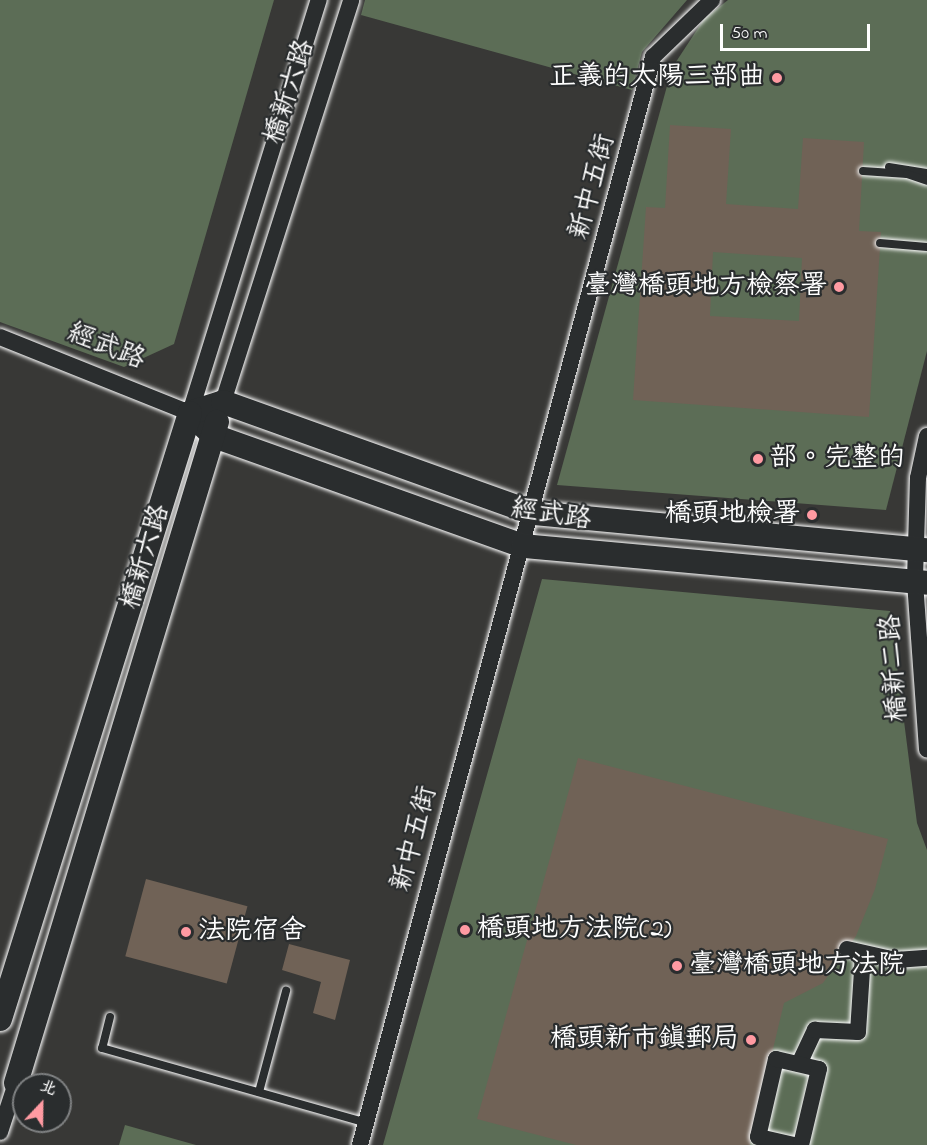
<!DOCTYPE html>
<meta charset="utf-8">
<style>
body{margin:0}
#map{position:relative;width:927px;height:1145px;overflow:hidden;background:#383836;font-family:"Indie Flower","LXGW WenKai TC",sans-serif}
div>[style]{position:absolute}
[style*='--x']{left:calc(var(--x)*1px);top:calc(var(--y)*1px);width:calc(var(--w)*1px);rotate:calc(var(--a)*1deg)}
.green>*{inset:0;background:#5c6d56}
.building>*{inset:0;background:#706256;transform-origin:0 0}
.roads{filter:drop-shadow(0 0 2px #fff) drop-shadow(0 0 2px #fff)}
.lane>*{height:8px;margin:-4px;padding:0 4px;transform-origin:4px;border-radius:4px;background:#2a2d2e}
.street>*{height:16px;margin:-8px;padding:0 8px;transform-origin:8px;border-radius:8px;background:#2a2d2e}
.secondary>*{height:24px;margin:-12px;padding:0 12px;transform-origin:12px;border-radius:12px;background:#2a2d2e}
.dots>*{width:16px;height:16px;translate:-50% -50%;box-sizing:border-box;border:3px solid #2a2d2e;border-radius:50%}
span{translate:-50% -50%;white-space:nowrap;text-align:center;line-height:1.15;-webkit-text-stroke:4.5px #2a2d2e;paint-order:stroke}
.poi-label{font-size:27px;color:#fff}
.right{translate:-100% -50%;text-align:right}
.left{translate:0 -50%;text-align:left}
.street-label{font-size:27px;color:#fff}
.north{position:absolute;left:12px;top:1073px;width:60px;height:60px;box-sizing:border-box;background:#2a2d2e;border:2px solid #7f8182;border-radius:50%;rotate:22deg;font-size:16px;font-weight:700;line-height:24px;text-align:center;color:#fff}
.north::after{content:'';display:block;margin:auto;width:21px;height:27px;background:#ff9aa2;clip-path:polygon(50% 0,100% 100%,50% 72%,0 100%)}
.scale{position:absolute;left:720px;top:24px;width:150px;height:27px;box-sizing:border-box;border:3px solid #fff;border-top:0;padding-left:8px;font-size:18px;line-height:21px;white-space:nowrap;color:#fff;-webkit-text-stroke:4px #2a2d2e;paint-order:stroke}
</style>
<div id="map">
<div class="green">
<div style="clip-path:polygon(0 0,274px 0,174px 344px,124px 367px,0 322px)"></div>
<div style="clip-path:polygon(365px 0,687px 0,642px 52px,632px 90px,361px 15px)"></div>
<div style="clip-path:polygon(728px 0,927px 0,927px 351px,886px 510px,557px 485px,672px 68px,704px 19px)"></div>
<div style="clip-path:polygon(542px 579px,890px 611px,917px 823px,927px 850px,927px 1145px,383px 1145px)"></div>
<div style="clip-path:polygon(125px 1125px,196px 1145px,119px 1145px)"></div>
</div>
<div class="building">
<div style="clip-path:polygon(evenodd,670px 125px,731px 129px,726px 204px,798px 209px,803px 138px,864px 142px,859px 231px,881px 232px,869px 417px,633px 400px,646px 207px,665px 208px,670px 125px,713px 252px,802px 258px,799px 321px,710px 316px,713px 252px)"></div>
<div style="clip-path:polygon(578px 758px,888px 839px,875px 889px,856px 936px,823px 983px,784px 1003px,750px 1145px,576px 1145px,477px 1119px)"></div>
<div style="left:146px;top:879px;width:105px;height:80px;rotate:15deg"></div>
<div style="clip-path:polygon(289px 944px,350px 960px,335px 1020px,313px 1013px,321px 982px,282px 970px)"></div>
</div>
<div class="roads">
<div class="lane">
<div style="--x:889;--y:167;--w:38;--a:9"></div>
<div style="--x:863;--y:171;--w:44;--a:3.9"></div>
<div style="--x:907;--y:174;--w:21;--a:19"></div>
<div style="--x:880;--y:243;--w:47;--a:4.9"></div>
<div style="--x:110;--y:1017;--w:32;--a:104"></div>
<div style="--x:102;--y:1048;--w:275;--a:15.8"></div>
<div style="--x:259;--y:1092;--w:105;--a:-75"></div>
</div>
<div class="street">
<div style="--x:0;--y:337;--w:205;--a:21.8"></div>
<div style="--x:190;--y:413;--w:433;--a:-72.7"></div>
<div style="--x:223;--y:402;--w:422;--a:-72.3"></div>
<div style="--x:927;--y:436;--w:43;--a:102.1"></div>
<div style="--x:918;--y:478;--w:104;--a:91.7"></div>
<div style="--x:915;--y:582;--w:168;--a:85.9"></div>
<div style="--x:847;--y:949;--w:50;--a:12.7"></div>
<div style="--x:896;--y:960;--w:31;--a:-4"></div>
<div style="--x:799;--y:1064;--w:38;--a:-65"></div>
<div style="--x:815;--y:1030;--w:43;--a:2.7"></div>
<div style="--x:858;--y:1032;--w:78;--a:-86.3"></div>
<div style="--x:0;--y:1132;--w:52;--a:-71.9"></div>
<div style="--x:360;--y:1145;--w:1127;--a:-74.93"></div>
<div style="--x:653;--y:57;--w:82;--a:-44"></div>
<div style="--x:794;--y:1145;--w:37;--a:-167"></div>
<div style="--x:758;--y:1137;--w:80;--a:-77"></div>
<div style="--x:776;--y:1059;--w:44;--a:13.1"></div>
<div style="--x:819;--y:1069;--w:78;--a:103.3"></div>
</div>
<div class="secondary">
<div style="--x:190;--y:413;--w:33;--a:44"></div>
<div style="--x:214;--y:436;--w:328;--a:19.6"></div>
<div style="--x:523;--y:546;--w:406;--a:5.2"></div>
<div style="--x:190;--y:413;--w:35;--a:-18"></div>
<div style="--x:223;--y:402;--w:329;--a:19.7"></div>
<div style="--x:533;--y:513;--w:396;--a:5.4"></div>
<div style="--x:0;--y:1019;--w:635;--a:-72.59"></div>
<div style="--x:16;--y:1083;--w:691;--a:-73.09"></div>
</div>
</div>
<div class="dots">
<div style="left:777px;top:78px;background:#ff9aa2"></div>
<div style="left:839px;top:287px;background:#ff9aa2"></div>
<div style="left:758px;top:459px;background:#ff9aa2"></div>
<div style="left:812px;top:515px;background:#ff9aa2"></div>
<div style="left:465px;top:930px;background:#ff9aa2"></div>
<div style="left:186px;top:932px;background:#ff9aa2"></div>
<div style="left:677px;top:966px;background:#ff9aa2"></div>
<div style="left:751px;top:1040px;background:#ff9aa2"></div>
</div>
<div class="poi-label">
<span class="right" style="left:765px;top:78px">正義的太陽三部曲</span>
<span class="right" style="left:827px;top:287px">臺灣橋頭地方檢察署</span>
<span class="left" style="left:770px;top:459px">部。完整的</span>
<span class="right" style="left:800px;top:515px">橋頭地檢署</span>
<span class="left" style="left:477px;top:930px">橋頭地方法院(2)</span>
<span class="left" style="left:198px;top:932px">法院宿舍</span>
<span class="left" style="left:689px;top:966px">臺灣橋頭地方法院</span>
<span class="right" style="left:739px;top:1040px">橋頭新市鎮郵局</span>
</div>
<div class="street-label">
<span style="left:290px;top:92px;rotate:-72deg">橋新六路</span>
<span style="left:593px;top:187px;rotate:-75deg">新中五街</span>
<span style="left:106px;top:347px;rotate:22deg">經武路</span>
<span style="left:551px;top:515px;rotate:9deg">經武路</span>
<span style="left:146px;top:557px;rotate:-73deg">橋新六路</span>
<span style="left:895px;top:668px;rotate:-94deg">橋新二路</span>
<span style="left:415px;top:839px;rotate:-75deg">新中五街</span>
</div>
<div class="north">北</div>
<div class="scale">50 m</div>
</div>
